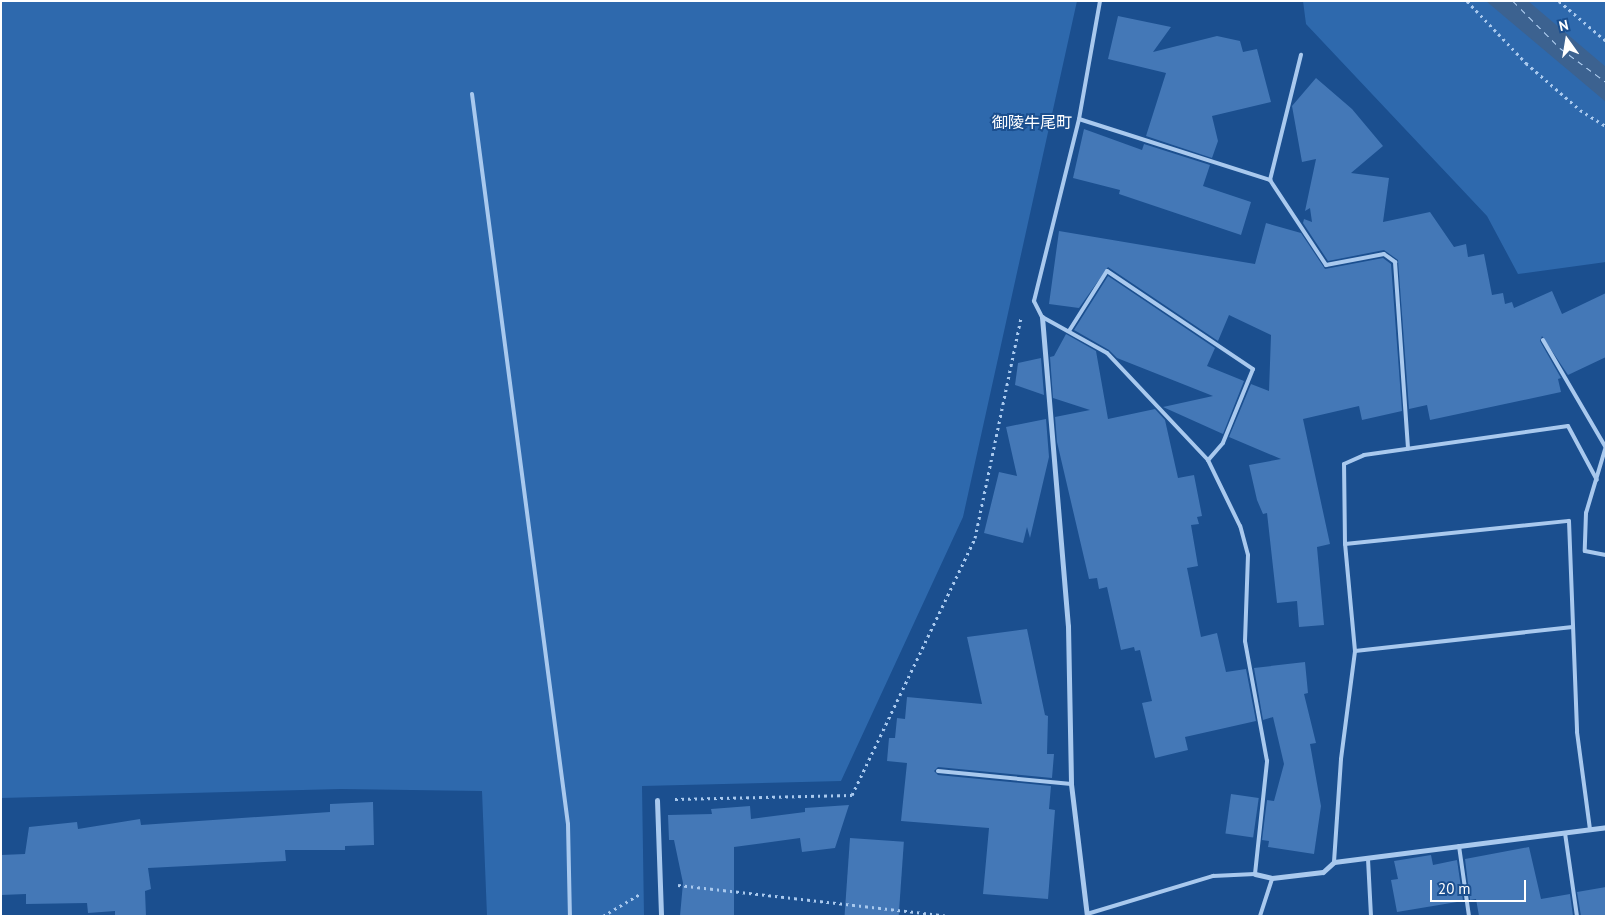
<!DOCTYPE html>
<meta charset="utf-8">
<style>
body{margin:0}
#map{position:relative;width:1607px;height:917px;overflow:hidden;background:#1b4f8f;font-family:"PT Sans","Noto Sans JP",sans-serif}
div>[style]{position:absolute}
[style*='--x']{left:calc(var(--x)*1px);top:calc(var(--y)*1px);width:calc(var(--w)*1px);rotate:calc(var(--a)*1deg)}
.green>*{inset:0;background:#2e69ad}
.water>*{inset:0;background:#3c6290}
.ferry>*{height:1px;margin-top:-0.5px;transform-origin:0;background:repeating-linear-gradient(90deg,#b5d3f5 0 6px,transparent 0 11px)}
.building>*{inset:0;background:#4478b7;transform-origin:0 0}
.path>*{height:3px;margin-top:-1.5px;transform-origin:0;background:repeating-linear-gradient(90deg,#a9c9ee 0 2.5px,transparent 0 6.5px)}
.lane>*{height:4px;margin:-2px;padding:0 2px;transform-origin:2px;border-radius:2px;background:#a9c9ee}
.street>*{height:5px;margin:-2.5px;padding:0 2.5px;transform-origin:2.5px;border-radius:2.5px;background:#a9c9ee}
span{translate:-50% -50%;white-space:nowrap;text-align:center;line-height:1.15;-webkit-text-stroke:4px #1b4f8f;paint-order:stroke}
.neighbourhood-label{font-size:16px;color:#fff}
.frame{position:absolute;inset:0;border:2px solid #fff;pointer-events:none}
.north{position:absolute;left:1542px;top:15px;width:50px;height:50px;-webkit-text-stroke:4px #1b4f8f;paint-order:stroke;rotate:347deg;font-size:14px;font-weight:700;line-height:20px;text-align:center;color:#fff}
.north::after{content:'';display:block;margin:auto;width:18px;height:22px;background:#fff;clip-path:polygon(50% 0,100% 100%,50% 72%,0 100%)}
.scale{position:absolute;left:1430px;top:880px;width:96px;height:22px;box-sizing:border-box;border:2px solid #fff;border-top:0;padding-left:6px;font-size:15px;line-height:18px;white-space:nowrap;color:#fff;-webkit-text-stroke:4px #1b4f8f;paint-order:stroke}
</style>
<div id="map">
<div class="green">
<div style="clip-path:polygon(1px 1px,1077px 1px,963px 517px,841px 781px,642px 786px,644px 916px,487px 916px,482px 791px,341px 789px,1px 798px)"></div>
<div style="clip-path:polygon(1303px 1px,1606px 1px,1606px 262px,1518px 274px,1487px 216px,1306px 24px)"></div>
</div>
<div class="water">
<div style="clip-path:polygon(1486px 1px,1528px 1px,1606px 67px,1606px 102px)"></div>
</div>
<div class="ferry">
<div style="--x:1513;--y:1;--w:66;--a:45"></div>
<div style="--x:1560;--y:48;--w:57;--a:36.5"></div>
</div>
<div class="building">
<div style="clip-path:polygon(1118px 16px,1171px 27px,1153px 52px,1217px 36px,1240px 41px,1243px 52px,1257px 49px,1271px 102px,1212px 116px,1218px 141px,1212px 158px,1146px 136px,1166px 73px,1108px 59px)"></div>
<div style="clip-path:polygon(1316px 78px,1352px 109px,1383px 146px,1351px 173px,1389px 178px,1383px 222px,1430px 212px,1454px 247px,1466px 244px,1468px 257px,1484px 254px,1492px 295px,1503px 293px,1505px 304px,1512px 302px,1514px 308px,1552px 291px,1562px 314px,1606px 293px,1606px 357px,1568px 375px,1542px 336px,1540px 341px,1561px 378px,1558px 379px,1561px 392px,1430px 420px,1427px 405px,1409px 409px,1398px 260px,1384px 250px,1328px 261px,1303px 223px,1304px 219px,1312px 222px,1310px 208px,1305px 211px,1316px 159px,1302px 162px,1292px 106px)"></div>
<div style="clip-path:polygon(1084px 129px,1142px 150px,1144px 144px,1210px 165px,1203px 186px,1251px 202px,1241px 235px,1119px 194px,1120px 190px,1073px 178px)"></div>
<div style="clip-path:polygon(1266px 223px,1301px 233px,1325px 269px,1383px 258px,1391px 264px,1402px 411px,1362px 420px,1359px 406px,1303px 419px,1330px 544px,1317px 547px,1324px 625px,1299px 627px,1297px 601px,1277px 603px,1267px 513px,1263px 514px,1257px 500px,1249px 465px,1281px 459px,1229px 437px,1251px 384px,1269px 391px,1271px 335px,1229px 315px,1218px 341px,1108px 267px,1079px 308px,1049px 304px,1059px 231px,1255px 264px)"></div>
<div style="clip-path:polygon(1108px 276px,1215px 348px,1207px 366px,1244px 381px,1223px 434px,1163px 407px,1213px 396px,1117px 358px,1109px 350px,1074px 330px)"></div>
<div style="clip-path:polygon(1066px 334px,1096px 351px,1108px 419px,1155px 409px,1165px 420px,1178px 478px,1194px 475px,1202px 516px,1197px 517px,1199px 524px,1191px 525px,1198px 566px,1187px 568px,1201px 637px,1217px 633px,1226px 672px,1246px 669px,1256px 721px,1185px 737px,1188px 750px,1155px 758px,1142px 703px,1152px 701px,1140px 650px,1135px 651px,1134px 647px,1121px 650px,1107px 587px,1099px 589px,1097px 578px,1089px 579px,1057px 442px,1055px 417px,1090px 410px,1053px 398px,1050px 357px,1054px 356px)"></div>
<div style="clip-path:polygon(1041px 358px,1044px 395px,1015px 385px,1018px 363px)"></div>
<div style="clip-path:polygon(1046px 419px,1049px 457px,1030px 538px,1027px 527px,1023px 543px,984px 533px,999px 472px,1017px 476px,1006px 427px)"></div>
<div style="clip-path:polygon(1027px 629px,1045px 715px,1048px 716px,1047px 754px,1054px 754px,1052px 778px,938px 767px,934px 771px,938px 775px,1051px 786px,1049px 809px,1055px 810px,1048px 899px,983px 894px,989px 828px,901px 821px,907px 763px,887px 761px,889px 738px,895px 738px,897px 718px,905px 719px,907px 697px,982px 704px,967px 637px)"></div>
<div style="clip-path:polygon(1305px 662px,1308px 693px,1304px 694px,1316px 743px,1310px 744px,1321px 806px,1314px 854px,1268px 847px,1269px 841px,1262px 840px,1267px 800px,1274px 801px,1284px 764px,1273px 717px,1263px 720px,1254px 668px)"></div>
<div style="left:1231px;top:794px;width:28px;height:40px;rotate:8deg"></div>
<div style="clip-path:polygon(373px 802px,374px 845px,345px 846px,345px 850px,285px 850px,286px 861px,148px 868px,151px 889px,145px 891px,146px 916px,115px 916px,115px 911px,88px 913px,87px 903px,26px 904px,26px 894px,1px 895px,1px 855px,25px 854px,29px 827px,77px 822px,78px 829px,140px 819px,141px 825px,330px 812px,330px 804px)"></div>
<div style="clip-path:polygon(849px 805px,835px 848px,802px 852px,800px 838px,734px 847px,734px 916px,680px 916px,683px 883px,674px 840px,669px 840px,668px 815px,712px 814px,711px 809px,750px 806px,751px 819px,805px 812px,805px 808px)"></div>
<div style="left:850px;top:838px;width:54px;height:78px;rotate:4deg"></div>
<div style="clip-path:polygon(1529px 847px,1541px 899px,1570px 894px,1573px 916px,1479px 916px,1476px 899px,1470px 900px,1465px 859px)"></div>
<div style="clip-path:polygon(1431px 855px,1433px 865px,1457px 860px,1463px 901px,1397px 912px,1391px 880px,1398px 879px,1394px 861px)"></div>
<div style="clip-path:polygon(1606px 887px,1606px 916px,1581px 916px,1577px 892px)"></div>
</div>
<div class="path">
<div style="--x:1467;--y:1;--w:86;--a:46.4"></div>
<div style="--x:1526;--y:63;--w:72;--a:41"></div>
<div style="--x:1580;--y:110;--w:31;--a:32"></div>
<div style="--x:1559;--y:1;--w:62;--a:40.4"></div>
<div style="--x:675;--y:799;--w:177;--a:-1.3"></div>
<div style="--x:852;--y:795;--w:285;--a:-64.4"></div>
<div style="--x:975;--y:538;--w:225;--a:-78.2"></div>
<div style="--x:678;--y:885;--w:273;--a:6.5"></div>
<div style="--x:603;--y:916;--w:43;--a:-30.7"></div>
</div>
<div class="lane">
<div style="--x:472;--y:94;--w:736;--a:82.51"></div>
<div style="--x:568;--y:824;--w:92;--a:88.8"></div>
<div style="--x:1079;--y:119;--w:201;--a:17.7"></div>
<div style="--x:1270;--y:180;--w:102;--a:56.6"></div>
<div style="--x:1326;--y:265;--w:59;--a:-10.7"></div>
<div style="--x:1384;--y:254;--w:14;--a:36"></div>
<div style="--x:1395;--y:262;--w:187;--a:86"></div>
<div style="--x:1270;--y:180;--w:129;--a:-76.1"></div>
<div style="--x:1069;--y:331;--w:71;--a:-57.7"></div>
<div style="--x:1107;--y:271;--w:176;--a:33.9"></div>
<div style="--x:1253;--y:369;--w:80;--a:112.1"></div>
<div style="--x:1223;--y:443;--w:23;--a:131"></div>
<div style="--x:1543;--y:340;--w:123;--a:59.7"></div>
<div style="--x:1606;--y:446;--w:70;--a:106.6"></div>
<div style="--x:1586;--y:513;--w:38;--a:92"></div>
<div style="--x:1585;--y:551;--w:21;--a:11"></div>
<div style="--x:1345;--y:544;--w:225;--a:-5.9"></div>
<div style="--x:1569;--y:521;--w:211;--a:87.8"></div>
<div style="--x:1577;--y:732;--w:98;--a:82.4"></div>
<div style="--x:1355;--y:651;--w:219;--a:-6.3"></div>
<div style="--x:938;--y:771;--w:134;--a:5.6"></div>
<div style="--x:1565;--y:833;--w:84;--a:81.8"></div>
<div style="--x:1459;--y:846;--w:71;--a:81.9"></div>
<div style="--x:1368;--y:859;--w:57;--a:87"></div>
<div style="--x:1334;--y:862;--w:103;--a:-86.1"></div>
<div style="--x:1341;--y:759;--w:109;--a:-82.6"></div>
<div style="--x:1355;--y:651;--w:107;--a:-95.3"></div>
<div style="--x:1345;--y:544;--w:80;--a:-90.7"></div>
<div style="--x:1344;--y:464;--w:22;--a:-24"></div>
<div style="--x:1364;--y:455;--w:206;--a:-8.1"></div>
<div style="--x:1568;--y:426;--w:61;--a:61.8"></div>
<div style="--x:1087;--y:914;--w:132;--a:-16.8"></div>
<div style="--x:1213;--y:876;--w:42;--a:-2.7"></div>
<div style="--x:1255;--y:874;--w:114;--a:-83.9"></div>
<div style="--x:1267;--y:761;--w:122;--a:-100.4"></div>
<div style="--x:1245;--y:641;--w:86;--a:-88"></div>
<div style="--x:1248;--y:555;--w:30;--a:-105"></div>
<div style="--x:1240;--y:526;--w:73;--a:-115.9"></div>
<div style="--x:1208;--y:460;--w:147;--a:-133.3"></div>
<div style="--x:1107;--y:353;--w:74;--a:-151"></div>
<div style="--x:1042;--y:317;--w:18;--a:-117"></div>
<div style="--x:1034;--y:301;--w:187;--a:-76.1"></div>
<div style="--x:1079;--y:119;--w:120;--a:-79.9"></div>
<div style="--x:1260;--y:916;--w:40;--a:-72"></div>
</div>
<div class="street">
<div style="--x:1042;--y:317;--w:310;--a:85.2"></div>
<div style="--x:1068;--y:626;--w:158;--a:88.9"></div>
<div style="--x:1071;--y:784;--w:133;--a:83.1"></div>
<div style="--x:657;--y:800;--w:116;--a:88"></div>
<div style="--x:1255;--y:874;--w:17;--a:13"></div>
<div style="--x:1272;--y:878;--w:51;--a:-6.7"></div>
<div style="--x:1323;--y:872;--w:15;--a:-42"></div>
<div style="--x:1334;--y:862;--w:274;--a:-7.3"></div>
</div>
<div class="neighbourhood-label">
<span style="left:1032px;top:122px">御陵牛尾町</span>
</div>
<div class="frame"></div>
<div class="north">N</div>
<div class="scale">20 m</div>
</div>
